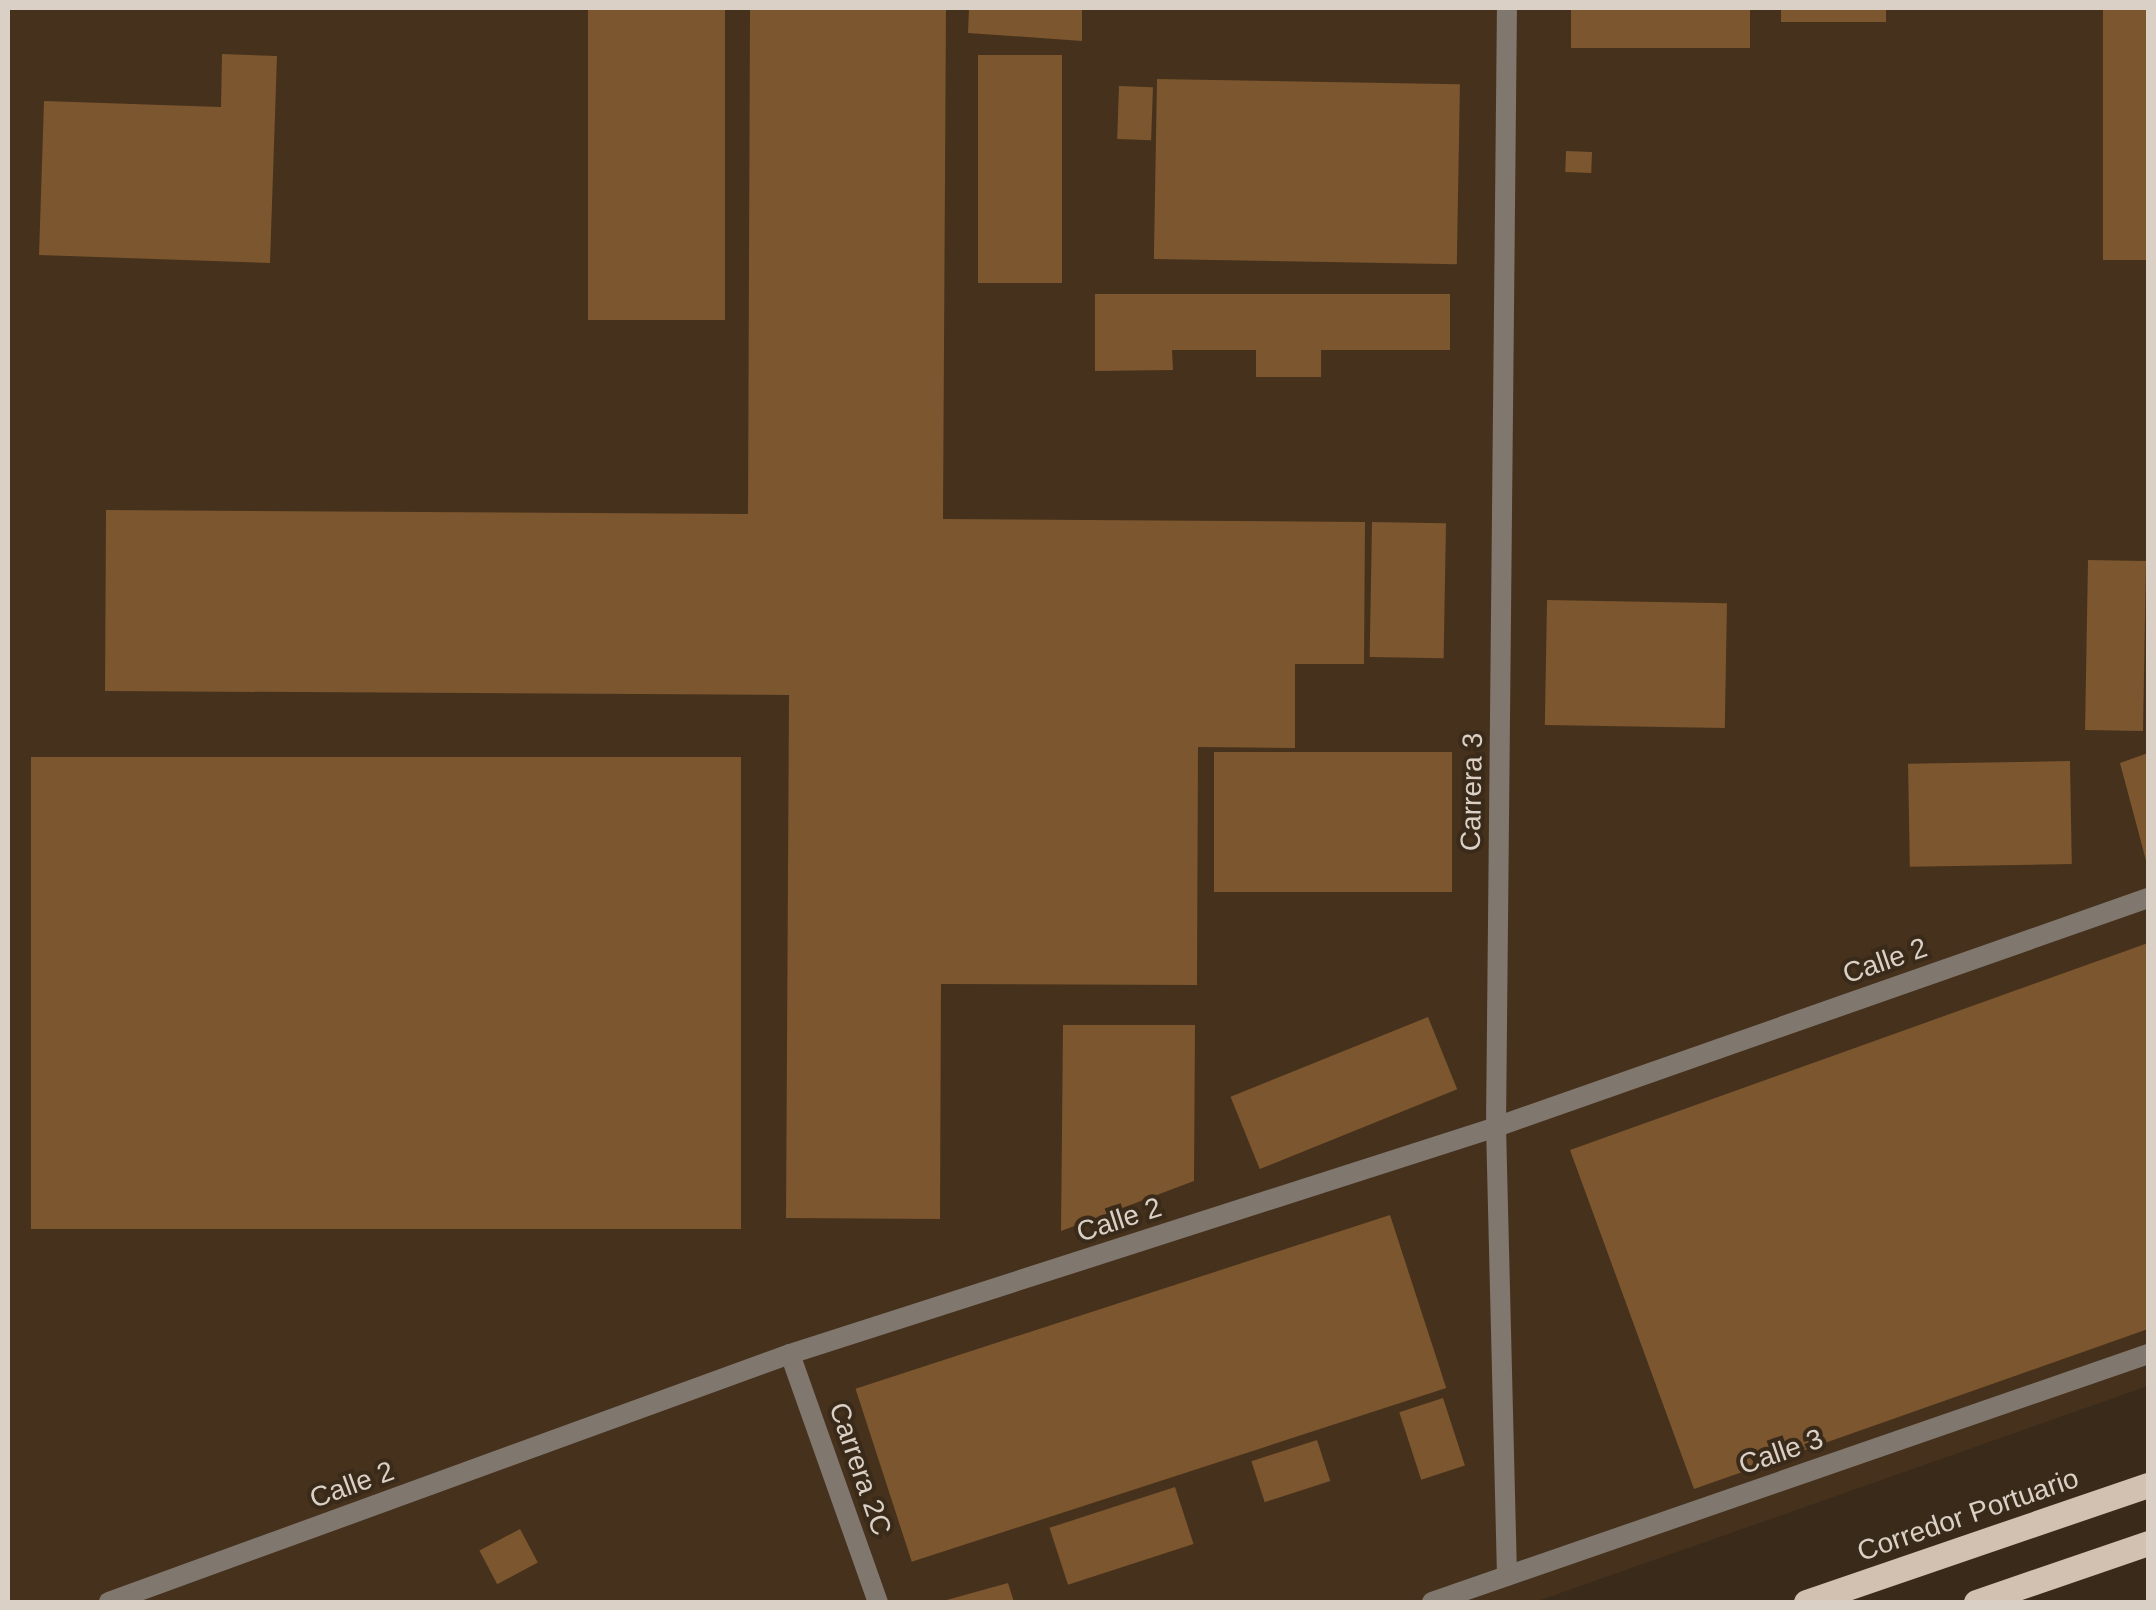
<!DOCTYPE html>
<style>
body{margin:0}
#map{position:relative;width:2156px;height:1610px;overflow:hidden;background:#3a2a1a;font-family:Arial,sans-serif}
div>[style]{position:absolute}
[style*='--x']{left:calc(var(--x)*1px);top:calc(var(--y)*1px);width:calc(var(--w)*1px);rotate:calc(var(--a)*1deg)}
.built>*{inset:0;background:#46311c}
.building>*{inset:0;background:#7b562e;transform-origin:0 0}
.minor>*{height:20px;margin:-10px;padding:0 10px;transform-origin:10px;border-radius:10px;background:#80776f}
.primary>*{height:25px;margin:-12.5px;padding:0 12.5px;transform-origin:12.5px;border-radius:12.5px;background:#d2c0b0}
span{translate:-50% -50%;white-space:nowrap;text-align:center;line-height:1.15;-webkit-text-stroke:8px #3a2a1a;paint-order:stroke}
.street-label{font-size:28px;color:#dad0c6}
.frame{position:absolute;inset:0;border:10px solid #dad0c6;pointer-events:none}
</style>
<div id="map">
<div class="built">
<div style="clip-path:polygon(8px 8px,2148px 8px,2148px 1386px,1535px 1602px,8px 1602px)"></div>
</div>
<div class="building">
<div style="left:588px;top:8px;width:137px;height:312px"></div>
<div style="clip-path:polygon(750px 8px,946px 8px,943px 519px,1365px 522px,1364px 664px,1295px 664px,1295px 748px,1198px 747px,1197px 985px,941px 984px,940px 1219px,786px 1218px,789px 695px,105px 691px,106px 510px,748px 514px)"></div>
<div style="clip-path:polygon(969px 8px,1082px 8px,1082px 41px,968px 33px)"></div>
<div style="left:1571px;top:8px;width:179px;height:40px"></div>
<div style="left:1781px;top:8px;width:105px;height:14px"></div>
<div style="left:2103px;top:8px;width:45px;height:252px"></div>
<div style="clip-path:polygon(222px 54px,277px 56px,270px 263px,39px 255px,44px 101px,221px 107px)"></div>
<div style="left:978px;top:55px;width:84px;height:228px"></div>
<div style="left:1157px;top:79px;width:303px;height:180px;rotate:1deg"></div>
<div style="left:1119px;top:86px;width:34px;height:53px;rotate:2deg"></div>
<div style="left:1566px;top:151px;width:26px;height:21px;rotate:2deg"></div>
<div style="clip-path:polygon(1095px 294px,1450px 294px,1450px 350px,1321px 350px,1321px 377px,1256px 377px,1256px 350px,1172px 350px,1173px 370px,1095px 371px)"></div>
<div style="left:1372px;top:522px;width:74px;height:135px;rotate:1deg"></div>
<div style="left:2088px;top:560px;width:58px;height:170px;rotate:1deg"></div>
<div style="left:1547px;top:600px;width:180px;height:125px;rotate:1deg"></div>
<div style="left:1214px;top:752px;width:238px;height:140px"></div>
<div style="clip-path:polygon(2148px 753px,2148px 868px,2120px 763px)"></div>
<div style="left:31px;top:757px;width:710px;height:472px"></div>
<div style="left:2070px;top:761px;width:103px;height:162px;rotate:89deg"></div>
<div style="clip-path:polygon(2148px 943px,2148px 1329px,1694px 1489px,1570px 1150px)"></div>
<div style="left:1428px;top:1017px;width:78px;height:213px;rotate:68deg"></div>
<div style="clip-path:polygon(1063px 1025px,1195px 1025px,1194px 1181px,1061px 1231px)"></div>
<div style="left:1390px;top:1215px;width:182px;height:562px;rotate:72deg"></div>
<div style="left:1443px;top:1398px;width:71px;height:46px;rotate:72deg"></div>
<div style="left:1317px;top:1440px;width:43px;height:69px;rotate:72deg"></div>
<div style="left:1175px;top:1487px;width:60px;height:132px;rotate:72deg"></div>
<div style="left:520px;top:1529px;width:38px;height:46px;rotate:62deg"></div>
<div style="clip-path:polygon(1008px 1583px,1014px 1602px,943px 1602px,943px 1601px)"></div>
</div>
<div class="minor">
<div style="--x:790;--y:1354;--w:263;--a:70.5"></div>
<div style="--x:1507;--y:1576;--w:449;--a:-91.4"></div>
<div style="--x:1496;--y:1127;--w:1119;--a:-89.44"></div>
<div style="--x:109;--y:1602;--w:725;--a:-20.01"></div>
<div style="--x:790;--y:1354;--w:742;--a:-17.82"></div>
<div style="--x:1496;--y:1127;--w:691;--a:-19.35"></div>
<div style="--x:1432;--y:1602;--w:758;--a:-19.1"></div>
</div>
<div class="primary">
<div style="--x:1806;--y:1602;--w:361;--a:-18.9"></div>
<div style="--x:1976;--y:1602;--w:182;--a:-18.9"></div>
</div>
<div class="street-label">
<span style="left:1472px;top:792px;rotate:-89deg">Carrera 3</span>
<span style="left:1885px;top:961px;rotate:-19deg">Calle 2</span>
<span style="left:1119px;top:1220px;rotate:-18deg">Calle 2</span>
<span style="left:1781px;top:1452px;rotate:-19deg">Calle 3</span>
<span style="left:860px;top:1469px;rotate:71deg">Carrera 2C</span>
<span style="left:352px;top:1485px;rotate:-20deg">Calle 2</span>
<span style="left:1968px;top:1515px;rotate:-19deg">Corredor Portuario</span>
</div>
<div class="frame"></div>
</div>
